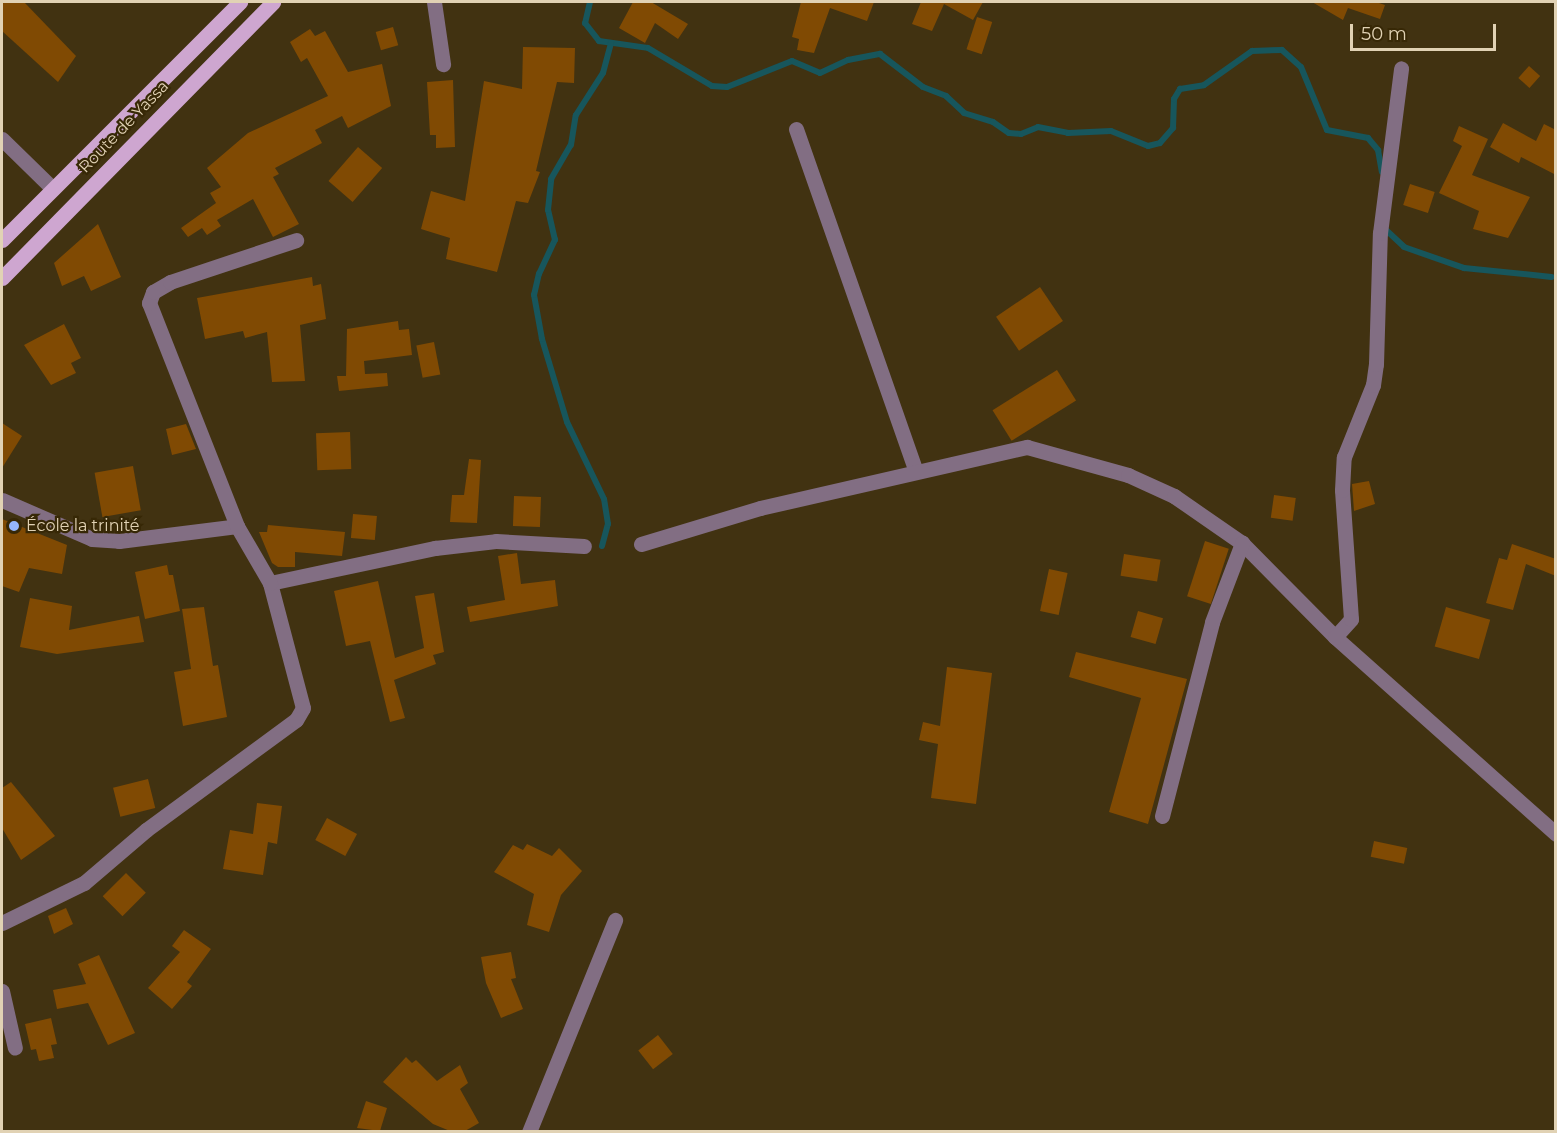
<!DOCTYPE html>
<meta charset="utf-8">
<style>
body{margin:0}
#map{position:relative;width:1557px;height:1133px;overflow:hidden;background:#413211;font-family:Montserrat,sans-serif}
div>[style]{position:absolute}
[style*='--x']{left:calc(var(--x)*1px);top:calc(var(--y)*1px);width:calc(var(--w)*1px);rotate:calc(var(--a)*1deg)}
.stream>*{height:6px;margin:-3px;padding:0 3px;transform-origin:3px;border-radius:3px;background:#17565c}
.building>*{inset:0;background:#804a03;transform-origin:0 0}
.minor>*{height:15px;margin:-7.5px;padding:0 7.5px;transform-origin:7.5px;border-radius:7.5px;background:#826e83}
.major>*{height:15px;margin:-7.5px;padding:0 7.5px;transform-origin:7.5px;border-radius:7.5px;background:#cea6d0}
.dots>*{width:16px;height:16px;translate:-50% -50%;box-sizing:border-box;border:3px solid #372806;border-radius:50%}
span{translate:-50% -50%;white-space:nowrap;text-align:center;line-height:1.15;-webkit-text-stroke:4.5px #372806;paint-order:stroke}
.street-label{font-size:16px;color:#e1d2b4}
.poi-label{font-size:16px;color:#e1d2b4}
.left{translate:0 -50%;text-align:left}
.frame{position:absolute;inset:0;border:3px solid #e1d2b4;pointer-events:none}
.scale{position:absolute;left:1350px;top:24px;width:146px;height:27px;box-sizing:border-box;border:3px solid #e1d2b4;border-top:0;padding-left:8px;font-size:18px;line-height:21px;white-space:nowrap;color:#e1d2b4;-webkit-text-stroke:4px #372806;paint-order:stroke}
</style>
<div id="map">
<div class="stream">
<div style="--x:590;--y:2;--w:22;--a:103"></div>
<div style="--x:585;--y:23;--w:23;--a:52"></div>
<div style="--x:599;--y:41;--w:49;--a:8.1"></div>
<div style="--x:648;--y:48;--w:74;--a:30.7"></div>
<div style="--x:712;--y:86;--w:15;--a:4"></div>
<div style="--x:727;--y:87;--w:70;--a:-21.8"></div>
<div style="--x:792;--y:61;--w:30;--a:23"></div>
<div style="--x:820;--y:73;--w:31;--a:-25"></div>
<div style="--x:848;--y:60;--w:33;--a:-11"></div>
<div style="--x:880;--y:54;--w:54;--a:37.5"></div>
<div style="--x:923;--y:87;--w:25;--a:21"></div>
<div style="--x:946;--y:96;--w:25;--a:43"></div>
<div style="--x:964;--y:113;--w:30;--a:17"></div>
<div style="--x:993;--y:122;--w:19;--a:35"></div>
<div style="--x:1009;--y:133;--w:12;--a:5"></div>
<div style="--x:1021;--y:134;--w:18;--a:-22"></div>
<div style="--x:1038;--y:127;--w:31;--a:11"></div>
<div style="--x:1068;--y:133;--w:43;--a:-2.7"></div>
<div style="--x:1111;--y:131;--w:40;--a:22"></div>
<div style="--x:1148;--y:146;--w:12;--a:-14"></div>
<div style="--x:1160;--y:143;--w:20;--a:-49"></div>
<div style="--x:1173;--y:128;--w:29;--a:-88"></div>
<div style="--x:1174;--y:99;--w:12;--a:-59"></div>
<div style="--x:1180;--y:89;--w:24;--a:-9"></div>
<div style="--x:1204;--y:85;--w:59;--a:-35.3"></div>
<div style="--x:1252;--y:51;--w:30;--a:-2"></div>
<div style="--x:1282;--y:50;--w:25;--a:42"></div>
<div style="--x:1301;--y:67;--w:68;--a:67.6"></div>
<div style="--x:1327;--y:130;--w:42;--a:11"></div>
<div style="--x:1368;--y:138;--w:16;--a:50"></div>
<div style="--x:1378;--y:150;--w:22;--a:80"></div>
<div style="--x:1385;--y:229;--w:26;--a:43"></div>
<div style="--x:1404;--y:247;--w:64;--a:19.3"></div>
<div style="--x:1464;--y:268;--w:88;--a:5.8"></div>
<div style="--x:602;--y:546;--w:23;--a:-75"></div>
<div style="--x:608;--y:524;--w:25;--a:-99"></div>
<div style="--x:604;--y:499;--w:85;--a:-115.7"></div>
<div style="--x:567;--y:422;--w:87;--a:-106.8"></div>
<div style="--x:542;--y:339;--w:45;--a:-100.3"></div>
<div style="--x:534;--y:295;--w:22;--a:-77"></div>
<div style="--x:539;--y:274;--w:38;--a:-65"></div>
<div style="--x:555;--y:240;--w:31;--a:-103"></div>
<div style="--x:548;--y:210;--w:31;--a:-84"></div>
<div style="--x:551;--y:179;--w:39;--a:-60"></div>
<div style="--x:571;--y:145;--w:30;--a:-81"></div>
<div style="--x:576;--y:115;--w:50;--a:-57.3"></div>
<div style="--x:603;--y:73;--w:31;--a:-75"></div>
</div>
<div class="building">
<div style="clip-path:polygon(2px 2px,24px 2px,76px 56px,58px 82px,2px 31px)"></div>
<div style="clip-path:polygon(633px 2px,651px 2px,688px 24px,678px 39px,655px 23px,645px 43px,619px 28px)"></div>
<div style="clip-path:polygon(801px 2px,874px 2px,867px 21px,830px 8px,814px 53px,797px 50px,799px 39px,792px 37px)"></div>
<div style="clip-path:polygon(921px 2px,983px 2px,973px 20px,944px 4px,932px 31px,912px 24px)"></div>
<div style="clip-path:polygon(1312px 2px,1376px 2px,1385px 5px,1380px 19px,1348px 8px,1343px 20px)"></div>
<div style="left:977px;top:17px;width:16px;height:34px;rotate:18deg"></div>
<div style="left:393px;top:27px;width:19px;height:18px;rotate:74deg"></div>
<div style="clip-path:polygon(310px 29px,315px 36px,325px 31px,348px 72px,382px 64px,391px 106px,348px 128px,342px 116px,315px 130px,322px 143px,275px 168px,279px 174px,273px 177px,299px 224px,273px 237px,253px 199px,217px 220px,221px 226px,207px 235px,202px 228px,188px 237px,181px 228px,216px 203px,210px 193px,221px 187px,207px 168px,248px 133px,328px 96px,307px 58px,301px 62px,290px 42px)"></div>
<div style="clip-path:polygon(523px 47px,575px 48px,574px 83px,557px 82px,536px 171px,540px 172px,528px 203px,516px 201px,497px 272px,446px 259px,450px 238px,421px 229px,431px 191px,465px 201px,484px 81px,522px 89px)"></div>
<div style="left:1529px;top:66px;width:15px;height:16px;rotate:42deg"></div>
<div style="clip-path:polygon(453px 80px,455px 147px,436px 148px,436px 135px,430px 135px,427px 82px)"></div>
<div style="clip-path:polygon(1503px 123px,1536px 141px,1544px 124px,1556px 130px,1556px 175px,1521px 157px,1519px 163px,1490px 147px)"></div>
<div style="clip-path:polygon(1459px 126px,1488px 139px,1472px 175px,1530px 197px,1508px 238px,1473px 229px,1479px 211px,1439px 193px,1462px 146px,1453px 141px)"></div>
<div style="left:358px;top:147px;width:32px;height:45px;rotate:41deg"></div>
<div style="left:1410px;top:184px;width:26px;height:22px;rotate:18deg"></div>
<div style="clip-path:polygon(98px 224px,121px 277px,91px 291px,84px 276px,62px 286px,54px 263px)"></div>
<div style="clip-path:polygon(312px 277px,313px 286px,321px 284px,326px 319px,300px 325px,305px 381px,272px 382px,267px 332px,245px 338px,243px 331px,205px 339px,197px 298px)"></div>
<div style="left:1040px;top:287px;width:41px;height:53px;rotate:56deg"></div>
<div style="clip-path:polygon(398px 321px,399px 330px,409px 329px,412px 355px,364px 361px,365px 374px,387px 373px,388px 386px,339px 391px,337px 376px,346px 376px,347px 329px)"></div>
<div style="clip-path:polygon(64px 324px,81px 358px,71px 363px,76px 373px,51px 385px,24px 345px)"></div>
<div style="left:434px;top:342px;width:33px;height:18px;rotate:79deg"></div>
<div style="left:1057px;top:370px;width:36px;height:76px;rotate:58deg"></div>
<div style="clip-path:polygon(2px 423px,22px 436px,2px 468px)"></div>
<div style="clip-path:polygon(186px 424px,196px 449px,172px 455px,166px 429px)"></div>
<div style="left:350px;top:432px;width:37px;height:34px;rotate:88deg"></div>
<div style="clip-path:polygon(469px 459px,481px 460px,477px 523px,450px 522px,452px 495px,464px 495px)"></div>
<div style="left:133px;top:466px;width:45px;height:39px;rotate:80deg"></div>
<div style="clip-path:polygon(1369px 481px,1375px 504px,1354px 511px,1352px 484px)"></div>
<div style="left:1274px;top:495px;width:22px;height:23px;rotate:8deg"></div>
<div style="left:514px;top:496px;width:27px;height:30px;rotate:2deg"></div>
<div style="left:353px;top:514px;width:24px;height:24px;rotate:5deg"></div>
<div style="clip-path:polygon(2px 519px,67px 545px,62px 574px,29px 568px,19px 592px,2px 586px)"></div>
<div style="clip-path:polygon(268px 525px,345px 532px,342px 556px,295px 552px,295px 567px,278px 567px,272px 563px,259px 532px,267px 532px)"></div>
<div style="left:1205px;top:541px;width:25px;height:58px;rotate:18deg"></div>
<div style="clip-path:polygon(1512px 544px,1556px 559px,1556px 576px,1526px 564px,1513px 610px,1486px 603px,1499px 558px,1507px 560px)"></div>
<div style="clip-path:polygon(517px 553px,521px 584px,555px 580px,558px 606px,470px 622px,467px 607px,505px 600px,498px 556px)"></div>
<div style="left:1124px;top:554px;width:37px;height:22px;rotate:9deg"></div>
<div style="clip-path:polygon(167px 565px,169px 575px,173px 575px,180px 611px,145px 619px,135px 572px)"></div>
<div style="left:1049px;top:569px;width:19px;height:43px;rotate:12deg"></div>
<div style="clip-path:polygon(378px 581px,395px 658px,424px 648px,415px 596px,434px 593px,444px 652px,433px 655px,436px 664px,394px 680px,405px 718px,390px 722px,370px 641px,346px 646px,334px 591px)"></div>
<div style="clip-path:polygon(30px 598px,72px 606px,69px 630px,139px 616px,144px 642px,57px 654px,20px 647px)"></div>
<div style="clip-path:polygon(204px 607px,213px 666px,218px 665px,227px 717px,183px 726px,174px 672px,191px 669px,182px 609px)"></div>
<div style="left:1446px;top:607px;width:46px;height:41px;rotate:16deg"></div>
<div style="left:1138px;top:611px;width:26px;height:27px;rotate:16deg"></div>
<div style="clip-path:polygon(1076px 652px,1187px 679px,1148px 824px,1109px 812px,1141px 698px,1069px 677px)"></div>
<div style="clip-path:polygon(947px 667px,992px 673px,976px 804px,931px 798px,938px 744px,919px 740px,923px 722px,940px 726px)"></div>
<div style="left:148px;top:779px;width:30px;height:36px;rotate:76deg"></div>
<div style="clip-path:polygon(11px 782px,55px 836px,21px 860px,2px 828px,2px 788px)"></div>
<div style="clip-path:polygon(257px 803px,282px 806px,277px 844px,268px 842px,263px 875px,223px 869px,230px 830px,253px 834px)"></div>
<div style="left:327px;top:818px;width:34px;height:25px;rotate:28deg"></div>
<div style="left:1374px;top:841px;width:34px;height:16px;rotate:12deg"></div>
<div style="clip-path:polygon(527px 844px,552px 856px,559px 848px,582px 871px,561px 895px,549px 932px,527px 925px,534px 894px,494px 872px,513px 845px,523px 850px)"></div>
<div style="left:126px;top:873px;width:28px;height:33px;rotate:45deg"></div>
<div style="clip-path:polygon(66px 908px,73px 924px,54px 934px,48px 916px)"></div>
<div style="clip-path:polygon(184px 930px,211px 949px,187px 982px,192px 986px,172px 1009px,148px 988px,180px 952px,172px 946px)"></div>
<div style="clip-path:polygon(511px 952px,516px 978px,511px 979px,523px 1009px,501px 1018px,486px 983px,481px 957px)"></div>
<div style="clip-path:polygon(99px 955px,135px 1033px,108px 1045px,88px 1003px,57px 1009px,53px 990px,86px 984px,78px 964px)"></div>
<div style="clip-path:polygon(51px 1018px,57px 1044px,51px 1045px,54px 1058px,39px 1061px,36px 1049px,31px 1050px,25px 1024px)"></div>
<div style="left:658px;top:1035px;width:24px;height:25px;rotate:52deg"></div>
<div style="clip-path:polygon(406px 1057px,412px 1063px,416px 1060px,437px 1081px,460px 1065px,468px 1083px,460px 1089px,479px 1123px,465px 1131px,450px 1131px,433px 1124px,383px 1082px)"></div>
<div style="clip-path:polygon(366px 1101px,387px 1108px,380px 1131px,357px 1128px)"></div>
</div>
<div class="minor">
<div style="--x:434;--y:2;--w:63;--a:81.7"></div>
<div style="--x:796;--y:129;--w:362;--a:70.7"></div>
<div style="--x:2;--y:139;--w:71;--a:44.4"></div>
<div style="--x:2;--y:500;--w:98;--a:23.4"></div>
<div style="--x:92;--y:539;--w:27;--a:4"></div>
<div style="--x:119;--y:541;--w:119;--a:-7.2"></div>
<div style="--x:641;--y:544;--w:124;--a:-16.8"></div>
<div style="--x:760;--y:508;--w:274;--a:-12.9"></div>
<div style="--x:1027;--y:447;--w:105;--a:15.5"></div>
<div style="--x:1128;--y:475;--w:51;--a:24.5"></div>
<div style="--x:1174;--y:496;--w:83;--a:34.7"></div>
<div style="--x:1242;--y:543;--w:132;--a:45.3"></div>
<div style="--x:1335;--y:637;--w:296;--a:41.7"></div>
<div style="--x:270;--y:583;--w:169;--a:-12"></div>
<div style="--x:435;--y:548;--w:61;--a:-6.5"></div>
<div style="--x:496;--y:541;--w:88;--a:3.3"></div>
<div style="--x:1335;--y:637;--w:24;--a:-48"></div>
<div style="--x:1351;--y:619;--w:129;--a:-94"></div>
<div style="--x:1342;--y:490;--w:33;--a:-87"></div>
<div style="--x:1344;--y:457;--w:78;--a:-68.1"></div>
<div style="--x:1373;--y:385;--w:21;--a:-82"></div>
<div style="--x:1376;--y:364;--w:131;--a:-88.3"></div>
<div style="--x:1380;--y:233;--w:166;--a:-82.7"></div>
<div style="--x:1162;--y:816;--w:200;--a:-75.5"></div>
<div style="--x:1212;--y:622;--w:85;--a:-69.2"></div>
<div style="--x:2;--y:923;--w:91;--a:-26"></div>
<div style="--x:84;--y:883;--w:82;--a:-40.5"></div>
<div style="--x:146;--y:830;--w:186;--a:-36.3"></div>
<div style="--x:296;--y:720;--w:14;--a:-60"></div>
<div style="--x:303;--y:708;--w:129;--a:-104.8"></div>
<div style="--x:270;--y:583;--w:66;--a:-120.1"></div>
<div style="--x:237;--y:526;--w:240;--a:-111.5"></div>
<div style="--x:149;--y:303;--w:12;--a:-70"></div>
<div style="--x:153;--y:292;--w:20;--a:-30"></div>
<div style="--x:170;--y:282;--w:133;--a:-18.4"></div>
<div style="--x:2;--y:991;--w:58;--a:77.2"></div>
<div style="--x:529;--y:1132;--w:229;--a:-67.9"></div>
</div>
<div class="major">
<div style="--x:2;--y:240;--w:337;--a:-45"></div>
<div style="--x:2;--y:278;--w:387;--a:-45.5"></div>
</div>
<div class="dots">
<div style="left:14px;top:526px;background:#95b6fd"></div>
</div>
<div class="street-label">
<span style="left:124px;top:127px;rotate:-46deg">Route de Yassa</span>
</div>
<div class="poi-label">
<span class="left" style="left:26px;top:526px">École la trinité</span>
</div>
<div class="frame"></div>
<div class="scale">50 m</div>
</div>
